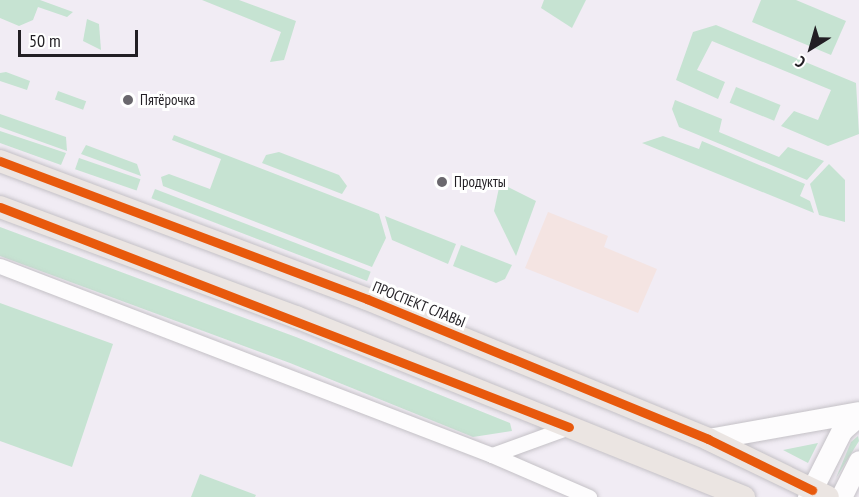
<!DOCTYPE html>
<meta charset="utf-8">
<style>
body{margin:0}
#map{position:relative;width:859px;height:497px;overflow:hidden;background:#f1ecf4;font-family:"PT Sans Narrow",sans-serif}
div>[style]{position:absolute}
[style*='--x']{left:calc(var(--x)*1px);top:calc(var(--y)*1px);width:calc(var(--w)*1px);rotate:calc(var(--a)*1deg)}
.commercial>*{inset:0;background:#f4e4e2}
.green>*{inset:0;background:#c6e3d2;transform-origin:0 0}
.roads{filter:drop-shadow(0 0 2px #c4c1c6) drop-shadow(0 0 2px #c4c1c6)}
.street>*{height:15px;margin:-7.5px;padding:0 7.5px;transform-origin:7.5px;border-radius:7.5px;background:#fdfcfd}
.secondary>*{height:21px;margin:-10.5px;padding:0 10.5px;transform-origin:10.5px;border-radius:10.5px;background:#fdfcfd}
.primary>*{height:22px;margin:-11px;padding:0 11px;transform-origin:11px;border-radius:11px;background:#ebe5e2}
.cycleway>*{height:9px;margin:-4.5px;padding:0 4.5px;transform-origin:4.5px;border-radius:4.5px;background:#e8590c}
.dots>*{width:16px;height:16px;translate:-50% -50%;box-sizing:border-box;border:3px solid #fff;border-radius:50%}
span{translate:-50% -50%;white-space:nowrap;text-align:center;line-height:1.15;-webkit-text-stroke:6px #fff;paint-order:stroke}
.poi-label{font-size:15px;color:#221f24}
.left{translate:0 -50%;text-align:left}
.street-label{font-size:15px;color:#221f24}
.north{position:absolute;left:781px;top:18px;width:60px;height:60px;-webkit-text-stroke:4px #fff;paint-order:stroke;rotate:217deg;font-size:16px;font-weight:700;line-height:24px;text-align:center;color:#221f24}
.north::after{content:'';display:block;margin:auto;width:21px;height:27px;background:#221f24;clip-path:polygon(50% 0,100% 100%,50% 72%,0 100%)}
.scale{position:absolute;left:18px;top:30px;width:120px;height:27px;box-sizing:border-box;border:3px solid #221f24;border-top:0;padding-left:8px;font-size:18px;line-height:21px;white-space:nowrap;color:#221f24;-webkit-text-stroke:4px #fff;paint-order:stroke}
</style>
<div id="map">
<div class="commercial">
<div style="clip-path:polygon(548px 212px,608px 236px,604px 247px,657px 269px,638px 313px,525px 268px)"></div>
</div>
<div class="green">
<div style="clip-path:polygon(0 0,40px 0,73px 12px,67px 17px,38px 7px,33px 20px,19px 26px,0 18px)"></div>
<div style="clip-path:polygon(202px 0,239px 0,296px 21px,284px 60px,270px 62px,281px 32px)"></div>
<div style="clip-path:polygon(544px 0,586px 0,572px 28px,541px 8px)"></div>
<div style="clip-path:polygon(761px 0,796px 0,846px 21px,831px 55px,752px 22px)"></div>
<div style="clip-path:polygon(87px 19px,99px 24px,101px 50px,83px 41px)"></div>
<div style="clip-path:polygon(716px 25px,856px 83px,859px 134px,828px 146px,781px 126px,794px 111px,818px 120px,831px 90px,712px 41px,697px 70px,725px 82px,718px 99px,676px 80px,693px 32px)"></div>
<div style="clip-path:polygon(6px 72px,30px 81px,27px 90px,0 81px,0 73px)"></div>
<div style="left:736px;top:87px;width:48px;height:17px;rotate:22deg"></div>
<div style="left:58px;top:91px;width:30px;height:9px;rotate:20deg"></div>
<div style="clip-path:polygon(675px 100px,722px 119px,719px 132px,779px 157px,788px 147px,824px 161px,807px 180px,679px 127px,672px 109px)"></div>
<div style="clip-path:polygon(0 114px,66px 137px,67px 151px,0 127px)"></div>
<div style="clip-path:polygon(0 131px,66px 153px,61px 165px,0 143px)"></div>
<div style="clip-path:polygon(174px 135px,379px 214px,386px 238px,372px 267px,163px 186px,161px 177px,169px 174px,210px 189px,221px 159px,172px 140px)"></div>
<div style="clip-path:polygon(663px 136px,699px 149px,702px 141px,805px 184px,800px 196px,810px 201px,814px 213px,642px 143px)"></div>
<div style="clip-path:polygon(86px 145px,137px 164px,141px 176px,81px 154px)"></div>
<div style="clip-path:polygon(279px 152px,339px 175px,347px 186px,342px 194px,262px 163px,266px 155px)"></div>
<div style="left:79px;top:158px;width:65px;height:12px;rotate:19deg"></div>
<div style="clip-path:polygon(829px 164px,845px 180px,845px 222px,819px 215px,810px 184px)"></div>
<div style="clip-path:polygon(500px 183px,536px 201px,516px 256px,494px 211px)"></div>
<div style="left:155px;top:189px;width:231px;height:10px;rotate:21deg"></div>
<div style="clip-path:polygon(385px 216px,456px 244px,448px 264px,392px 240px)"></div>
<div style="clip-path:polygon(0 227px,296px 337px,510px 423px,512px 431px,473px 437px,290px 363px,0 256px)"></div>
<div style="clip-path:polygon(461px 245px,512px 265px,505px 279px,496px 283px,453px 266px)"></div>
<div style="clip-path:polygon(0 303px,113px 344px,72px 467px,0 441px)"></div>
<div style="clip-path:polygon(858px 436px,859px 441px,836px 478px,851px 442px)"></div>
<div style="clip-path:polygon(818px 443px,808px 463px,783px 450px)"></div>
<div style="clip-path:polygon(200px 474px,256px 495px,255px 497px,191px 497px)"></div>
</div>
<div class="roads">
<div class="street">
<div style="--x:0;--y:266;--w:527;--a:21.01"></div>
<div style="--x:492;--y:455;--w:82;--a:-20"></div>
<div style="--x:492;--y:455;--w:106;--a:23.4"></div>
</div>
<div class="secondary">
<div style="--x:708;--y:439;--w:153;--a:-10.1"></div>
<div style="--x:808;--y:497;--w:75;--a:-63.1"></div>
<div style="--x:842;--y:430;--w:23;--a:-41"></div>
<div style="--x:841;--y:497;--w:40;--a:-63.4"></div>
</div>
<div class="primary">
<div style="--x:0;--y:161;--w:392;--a:20.6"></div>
<div style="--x:367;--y:299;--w:369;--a:22.3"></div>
<div style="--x:708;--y:439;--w:133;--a:25.8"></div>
<div style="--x:0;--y:207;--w:316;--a:20.4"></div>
<div style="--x:296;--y:317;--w:483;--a:21.9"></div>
</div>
</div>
<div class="cycleway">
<div style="--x:0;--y:161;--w:392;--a:20.6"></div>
<div style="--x:367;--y:299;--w:369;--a:22.3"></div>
<div style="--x:708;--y:439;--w:116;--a:26.1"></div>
<div style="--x:0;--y:207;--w:610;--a:21.14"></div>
</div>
<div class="dots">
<div style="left:128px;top:100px;background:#6a676d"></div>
<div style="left:442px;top:182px;background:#6a676d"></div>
</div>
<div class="poi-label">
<span class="left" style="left:140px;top:100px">Пятёрочка</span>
<span class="left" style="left:454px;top:182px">Продукты</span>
</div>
<div class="street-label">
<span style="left:419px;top:304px;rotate:22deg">ПРОСПЕКТ СЛАВЫ</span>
</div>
<div class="north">С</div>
<div class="scale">50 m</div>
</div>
